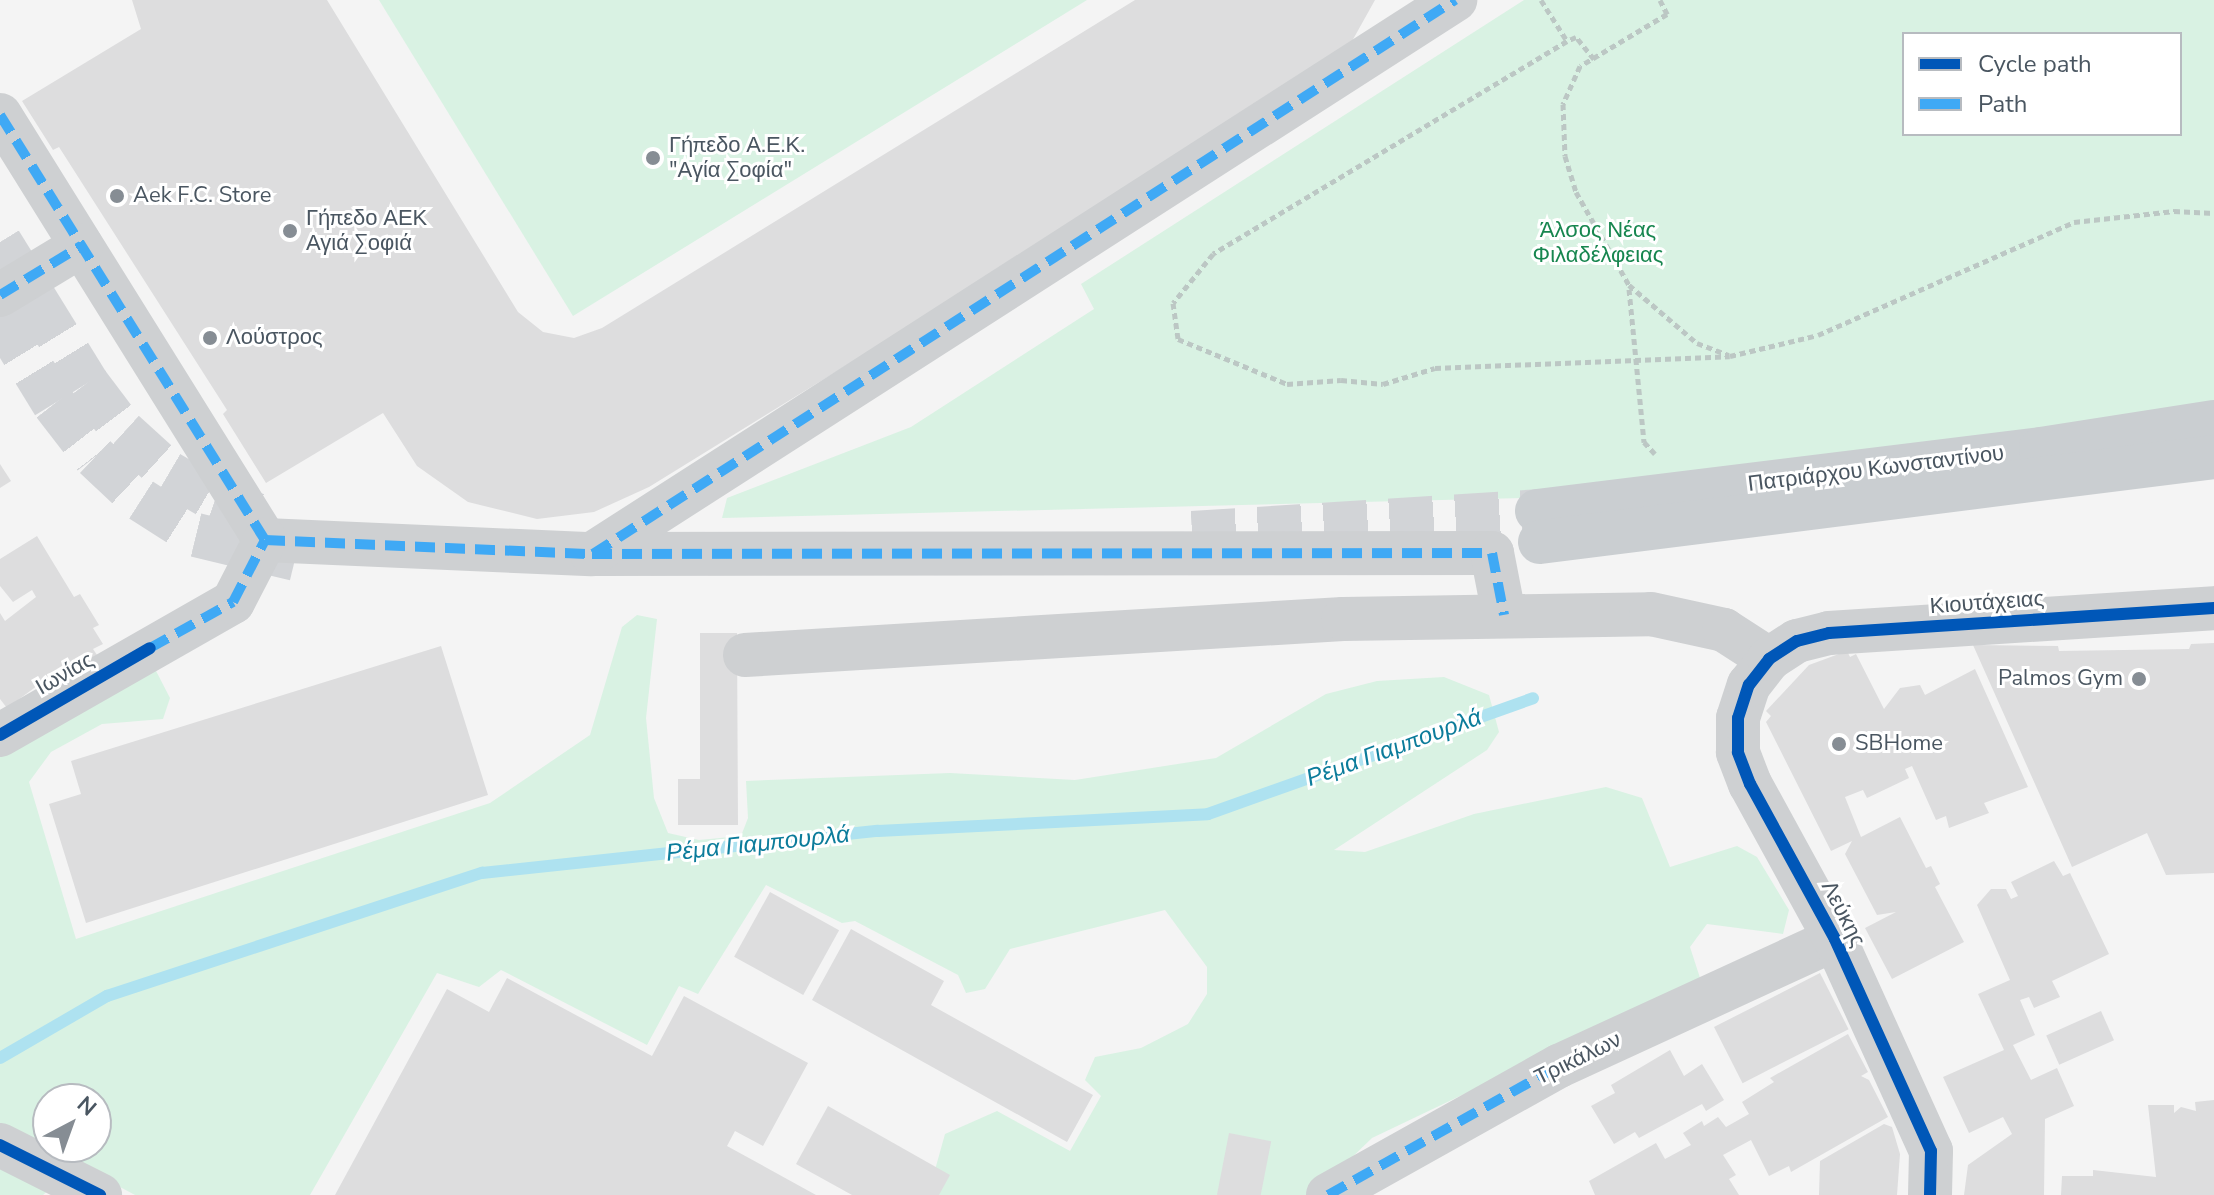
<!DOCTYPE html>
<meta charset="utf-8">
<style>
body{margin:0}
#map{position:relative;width:2214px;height:1195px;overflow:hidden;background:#f4f4f4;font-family:"Nunito Sans",sans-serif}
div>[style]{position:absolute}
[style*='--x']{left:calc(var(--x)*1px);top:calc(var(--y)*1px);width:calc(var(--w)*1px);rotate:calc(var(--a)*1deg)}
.green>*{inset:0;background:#d9f2e3}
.stream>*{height:12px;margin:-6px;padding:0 6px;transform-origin:6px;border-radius:6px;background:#aee2f0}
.building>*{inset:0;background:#ddddde;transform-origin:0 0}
.major-tunnel>*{height:44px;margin-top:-22px;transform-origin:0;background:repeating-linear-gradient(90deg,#d2d4d7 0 44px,transparent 0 66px)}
.path>*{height:5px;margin-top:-2.5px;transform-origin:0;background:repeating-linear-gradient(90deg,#bcc7c4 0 6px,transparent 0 10px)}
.minor>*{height:44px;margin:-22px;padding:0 22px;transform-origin:22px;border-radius:22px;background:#ced0d2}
.major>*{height:44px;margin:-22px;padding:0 22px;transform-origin:22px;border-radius:22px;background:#caced1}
.quiet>*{height:10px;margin-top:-5px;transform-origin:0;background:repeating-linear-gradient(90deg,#3fa9f5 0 20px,transparent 0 30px)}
.cycleway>*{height:12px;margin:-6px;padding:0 6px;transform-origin:6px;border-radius:6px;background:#0057b8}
.dots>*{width:22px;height:22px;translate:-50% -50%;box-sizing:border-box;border:4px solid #fff;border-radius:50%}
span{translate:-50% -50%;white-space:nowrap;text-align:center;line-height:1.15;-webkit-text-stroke:6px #fff;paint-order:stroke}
.poi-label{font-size:22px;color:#4a5661}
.left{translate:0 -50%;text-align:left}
.right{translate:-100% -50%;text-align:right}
.park-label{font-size:22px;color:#17864f}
.street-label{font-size:22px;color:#4a5661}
.water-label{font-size:24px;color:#0c7c9b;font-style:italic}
.legend{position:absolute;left:1902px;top:32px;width:280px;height:104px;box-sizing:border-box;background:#fff;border:2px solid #b7bbc0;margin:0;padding:10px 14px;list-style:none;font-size:24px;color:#4a5661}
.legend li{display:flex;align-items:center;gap:16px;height:40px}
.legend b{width:40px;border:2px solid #b7bbc0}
.north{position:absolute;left:32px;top:1083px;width:80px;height:80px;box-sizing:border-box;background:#fff;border:2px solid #b7bbc0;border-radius:50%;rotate:41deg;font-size:22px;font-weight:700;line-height:32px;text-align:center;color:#4a5661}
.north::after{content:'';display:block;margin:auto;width:28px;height:36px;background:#868d94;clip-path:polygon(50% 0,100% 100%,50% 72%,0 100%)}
</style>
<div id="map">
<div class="green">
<div style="clip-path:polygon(379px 0,1087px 0,573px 316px)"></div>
<div style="clip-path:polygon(evenodd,1524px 0,2214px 0,2214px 405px,1523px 498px,722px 518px,727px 498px,911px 427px,1094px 309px,1081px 284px,1524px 0,1904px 34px,2180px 34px,2180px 134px,1904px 134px,1904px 34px)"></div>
<div style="clip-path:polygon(evenodd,637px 615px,657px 619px,646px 718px,654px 798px,668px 833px,699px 840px,741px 836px,748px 818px,746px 781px,950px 773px,1075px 780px,1216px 758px,1326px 694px,1377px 681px,1444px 677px,1489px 695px,1499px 732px,1487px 750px,1334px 850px,1365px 852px,1474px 814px,1606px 787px,1642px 798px,1670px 867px,1737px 846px,1757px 857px,1789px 910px,1783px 934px,1707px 924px,1690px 947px,1701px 981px,1372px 1138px,1313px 1195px,928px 1195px,945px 1134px,997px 1111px,1070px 1151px,1101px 1096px,1085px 1080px,1095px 1057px,1141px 1048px,1188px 1024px,1207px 994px,1207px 967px,1165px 910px,1010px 949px,985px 989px,966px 993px,958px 975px,855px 921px,842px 923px,766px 885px,698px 994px,679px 986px,647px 1045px,501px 970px,479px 987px,437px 973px,310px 1195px,135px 1195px,77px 1164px,43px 1195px,0 1195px,0 743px,154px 667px,170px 698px,163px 719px,102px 724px,51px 752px,29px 782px,76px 939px,490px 803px,590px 735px,622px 627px,637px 615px,48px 1099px,96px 1099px,96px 1147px,48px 1147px,48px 1099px)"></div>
</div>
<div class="stream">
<div style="--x:0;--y:1058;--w:124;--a:-30.1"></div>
<div style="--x:107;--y:996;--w:395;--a:-18.2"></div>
<div style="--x:482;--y:873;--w:398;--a:-6.1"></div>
<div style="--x:878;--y:831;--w:330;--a:-2.9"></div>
<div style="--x:1208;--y:814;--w:345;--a:-19.6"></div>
</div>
<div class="building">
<div style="clip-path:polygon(132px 0,327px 0,518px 312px,543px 332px,574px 338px,602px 328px,1135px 0,1375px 0,1351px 43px,1301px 85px,649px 487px,594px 512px,537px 519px,468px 502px,417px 466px,383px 413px,266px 483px,223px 414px,227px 410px,59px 147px,53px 150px,22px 101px,141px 29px)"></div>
<div style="clip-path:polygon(0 464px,11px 481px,0 488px)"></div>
<div style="clip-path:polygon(37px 536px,74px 597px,80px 594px,99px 625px,93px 628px,103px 644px,93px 649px,97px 655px,68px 673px,64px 666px,7px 708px,0 699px,0 613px,5px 621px,36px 597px,32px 590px,13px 602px,0 586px,0 559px)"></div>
<div style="clip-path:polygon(700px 633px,737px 633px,738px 825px,678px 825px,678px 779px,700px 779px)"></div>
<div style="clip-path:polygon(2214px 643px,2214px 873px,2166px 875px,2147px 833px,2072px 867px,1973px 645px,2058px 646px,2059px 651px,2189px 649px,2191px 644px)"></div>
<div style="clip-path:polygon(441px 646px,488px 795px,86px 923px,49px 804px,81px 794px,71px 761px)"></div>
<div style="clip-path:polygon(1847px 651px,1850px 657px,1856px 654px,1884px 709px,1900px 688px,1920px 685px,1925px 695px,1975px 669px,2028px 787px,1984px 803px,1989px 813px,1949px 828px,1946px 816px,1936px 820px,1912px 766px,1905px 769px,1909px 778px,1867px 798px,1863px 790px,1845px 797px,1861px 837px,1900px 817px,1926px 868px,1931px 866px,1940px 884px,1935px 887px,1964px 942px,1892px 979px,1865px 928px,1896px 912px,1877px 915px,1845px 854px,1852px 841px,1831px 851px,1766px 722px,1771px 716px,1766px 711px,1809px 665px)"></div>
<div style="clip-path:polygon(2054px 861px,2063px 876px,2070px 873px,2109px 954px,2052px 981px,2060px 997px,2034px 1008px,2029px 997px,2020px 1000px,2035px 1035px,2013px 1045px,2031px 1080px,2057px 1068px,2074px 1106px,2045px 1119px,2044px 1195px,1964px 1195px,1968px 1165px,2012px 1134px,2003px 1117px,1969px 1133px,1943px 1077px,2004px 1050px,1978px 994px,2010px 980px,1977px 905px,1991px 889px,2006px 889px,2011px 899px,2018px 896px,2011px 882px)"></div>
<div style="left:770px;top:892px;width:79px;height:74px;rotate:29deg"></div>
<div style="clip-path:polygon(851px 929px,944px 981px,931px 1005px,1093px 1095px,1067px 1142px,812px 1000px)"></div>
<div style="left:1820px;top:973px;width:63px;height:119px;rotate:63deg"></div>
<div style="clip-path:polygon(507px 978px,652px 1056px,684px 996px,808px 1063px,763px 1146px,735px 1131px,727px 1146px,816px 1195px,335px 1195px,447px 989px,489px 1012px)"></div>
<div style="left:2101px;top:1011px;width:32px;height:60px;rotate:66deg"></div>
<div style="clip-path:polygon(1848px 1034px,1868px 1072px,1861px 1076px,1869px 1080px,1888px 1117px,1791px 1172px,1789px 1166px,1769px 1176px,1751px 1140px,1723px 1155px,1736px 1175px,1729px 1179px,1739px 1195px,1595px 1195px,1589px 1181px,1656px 1143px,1665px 1159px,1691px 1145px,1683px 1133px,1702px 1121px,1704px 1126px,1718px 1117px,1726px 1127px,1749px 1114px,1742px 1102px,1774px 1082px,1770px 1078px)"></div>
<div style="clip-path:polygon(1670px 1050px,1684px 1076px,1702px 1064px,1724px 1100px,1706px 1111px,1702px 1104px,1639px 1138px,1635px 1132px,1614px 1144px,1591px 1106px,1615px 1093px,1611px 1085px)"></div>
<div style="clip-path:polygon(2214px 1100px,2214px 1195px,2061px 1195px,2062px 1176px,2093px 1176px,2093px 1170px,2156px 1177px,2148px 1105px,2174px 1105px,2174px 1113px,2181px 1107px,2196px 1111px,2195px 1102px)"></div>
<div style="clip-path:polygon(828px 1106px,950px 1175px,939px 1195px,852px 1195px,796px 1164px)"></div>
<div style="clip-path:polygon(1884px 1124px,1892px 1127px,1900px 1154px,1897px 1195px,1819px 1195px,1820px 1161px)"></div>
<div style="left:1229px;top:1133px;width:43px;height:63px;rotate:11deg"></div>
</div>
<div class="major-tunnel">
<div style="--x:0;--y:242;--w:166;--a:58.3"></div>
<div style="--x:87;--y:383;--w:61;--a:52.9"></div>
<div style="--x:124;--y:432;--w:61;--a:42.3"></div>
<div style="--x:169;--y:473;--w:53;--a:30.4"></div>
<div style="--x:215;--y:500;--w:56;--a:19.7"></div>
<div style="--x:0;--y:316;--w:103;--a:58.5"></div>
<div style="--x:54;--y:404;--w:67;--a:52.3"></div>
<div style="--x:95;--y:457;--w:63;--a:43.1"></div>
<div style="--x:141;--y:500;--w:65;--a:32.5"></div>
<div style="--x:196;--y:535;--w:102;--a:13.6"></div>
<div style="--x:1192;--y:533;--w:346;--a:-3.6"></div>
</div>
<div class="path">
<div style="--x:1541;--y:0;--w:49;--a:57.6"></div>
<div style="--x:1660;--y:0;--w:16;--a:63"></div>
<div style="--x:1667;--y:14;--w:101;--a:149.1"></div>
<div style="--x:1580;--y:66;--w:42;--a:114.1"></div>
<div style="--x:1563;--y:104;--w:52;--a:87.8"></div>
<div style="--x:1565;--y:156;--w:38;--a:73"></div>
<div style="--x:1576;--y:192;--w:107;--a:60.3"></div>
<div style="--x:1629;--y:285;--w:89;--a:40.5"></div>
<div style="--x:1697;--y:343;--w:34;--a:21"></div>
<div style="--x:1594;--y:59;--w:28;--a:-129"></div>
<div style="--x:1576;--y:37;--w:10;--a:156"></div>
<div style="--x:1567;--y:41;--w:413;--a:149"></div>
<div style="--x:1213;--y:254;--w:63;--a:129.2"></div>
<div style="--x:1173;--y:303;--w:36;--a:82"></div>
<div style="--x:1178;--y:339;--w:118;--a:22.4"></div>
<div style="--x:1287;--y:384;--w:54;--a:-4.2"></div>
<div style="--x:1341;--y:380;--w:42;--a:5.4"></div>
<div style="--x:1383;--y:384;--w:54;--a:-17.1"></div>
<div style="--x:1435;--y:368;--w:295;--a:-2.3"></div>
<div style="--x:1730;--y:356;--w:90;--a:-13.4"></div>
<div style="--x:1818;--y:335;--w:280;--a:-23.8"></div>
<div style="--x:2074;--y:222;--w:101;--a:-6.3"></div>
<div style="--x:2174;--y:211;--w:40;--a:2.9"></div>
<div style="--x:1629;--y:289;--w:154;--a:84.4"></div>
<div style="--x:1644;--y:442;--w:16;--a:47"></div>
</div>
<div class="minor">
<div style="--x:0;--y:115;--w:501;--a:58.06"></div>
<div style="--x:265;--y:540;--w:327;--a:2.5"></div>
<div style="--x:592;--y:554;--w:900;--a:-0.06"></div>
<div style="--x:1492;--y:553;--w:63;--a:79"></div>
<div style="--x:0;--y:295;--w:95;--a:-31.2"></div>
<div style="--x:592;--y:554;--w:1026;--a:-32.7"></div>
<div style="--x:745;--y:655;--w:599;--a:-3.45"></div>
<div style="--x:1343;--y:619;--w:308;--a:-0.9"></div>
<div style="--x:1651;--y:614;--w:75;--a:12.4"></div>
<div style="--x:1724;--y:630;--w:54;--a:32.8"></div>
<div style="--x:0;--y:735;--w:268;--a:-29.7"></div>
<div style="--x:233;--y:602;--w:70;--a:-62.7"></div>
<div style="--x:0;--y:1145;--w:112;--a:26.6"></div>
<div style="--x:1328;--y:1195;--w:265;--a:-29.2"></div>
<div style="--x:1559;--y:1066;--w:304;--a:-24.7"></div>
<div style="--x:1930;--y:1195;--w:44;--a:-88.7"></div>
<div style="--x:1931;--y:1151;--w:233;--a:-114.4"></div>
<div style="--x:1835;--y:939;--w:177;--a:-118.7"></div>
<div style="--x:1750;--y:784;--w:34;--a:-111"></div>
<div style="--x:1738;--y:752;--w:34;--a:-90"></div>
<div style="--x:1738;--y:718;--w:35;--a:-72"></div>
<div style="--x:1749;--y:685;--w:33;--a:-52"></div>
<div style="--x:1769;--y:659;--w:33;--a:-33"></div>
<div style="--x:1797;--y:641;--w:33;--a:-14"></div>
<div style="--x:1829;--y:633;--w:386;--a:-3.7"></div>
</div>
<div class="major">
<div style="--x:1537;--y:511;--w:508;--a:-7.01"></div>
<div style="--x:2041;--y:449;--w:175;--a:-8.9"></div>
<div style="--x:1540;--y:542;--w:679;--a:-7.19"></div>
</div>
<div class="quiet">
<div style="--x:0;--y:115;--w:501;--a:58.06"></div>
<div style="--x:265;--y:540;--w:327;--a:2.5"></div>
<div style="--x:592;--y:554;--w:900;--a:-0.06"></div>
<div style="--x:1492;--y:553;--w:63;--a:79"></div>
<div style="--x:0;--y:295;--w:95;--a:-31.2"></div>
<div style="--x:593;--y:554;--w:1025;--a:-32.73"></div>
<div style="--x:150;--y:648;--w:95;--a:-29"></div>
<div style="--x:233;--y:602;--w:70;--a:-62.7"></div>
<div style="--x:1328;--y:1195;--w:265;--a:-29.2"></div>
</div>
<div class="cycleway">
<div style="--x:0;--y:735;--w:173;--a:-30.1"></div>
<div style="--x:0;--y:1145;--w:112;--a:26.6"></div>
<div style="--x:1930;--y:1195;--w:44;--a:-88.7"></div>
<div style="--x:1931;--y:1151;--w:233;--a:-114.4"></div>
<div style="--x:1835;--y:939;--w:177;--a:-118.7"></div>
<div style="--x:1750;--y:784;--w:34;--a:-111"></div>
<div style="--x:1738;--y:752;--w:34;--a:-90"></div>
<div style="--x:1738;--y:718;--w:35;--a:-72"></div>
<div style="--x:1749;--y:685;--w:33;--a:-52"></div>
<div style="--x:1769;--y:659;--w:33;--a:-33"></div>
<div style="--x:1797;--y:641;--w:33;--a:-14"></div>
<div style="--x:1829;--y:633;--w:386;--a:-3.7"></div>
</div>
<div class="dots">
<div style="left:653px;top:158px;background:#868d94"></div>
<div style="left:117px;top:196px;background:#868d94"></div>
<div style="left:290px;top:231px;background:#868d94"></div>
<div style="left:210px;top:338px;background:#868d94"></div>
<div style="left:2139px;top:679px;background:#868d94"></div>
<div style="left:1839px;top:744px;background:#868d94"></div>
</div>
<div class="poi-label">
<span class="left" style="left:669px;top:158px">Γήπεδο Α.Ε.Κ.<br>"Αγία Σοφία"</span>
<span class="left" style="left:133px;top:196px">Aek F.C. Store</span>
<span class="left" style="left:306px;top:231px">Γήπεδο ΑΕΚ<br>Αγιά Σοφιά</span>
<span class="left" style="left:226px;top:338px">Λούστρος</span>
<span class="right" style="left:2123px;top:679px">Palmos Gym</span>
<span class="left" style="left:1855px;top:744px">SBHome</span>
</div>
<div class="park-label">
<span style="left:1598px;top:243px">Άλσος Νέας<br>Φιλαδέλφειας</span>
</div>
<div class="street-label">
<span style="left:1876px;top:469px;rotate:-7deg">Πατριάρχου Κωνσταντίνου</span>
<span style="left:1987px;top:603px;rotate:-4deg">Κιουτάχειας</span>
<span style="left:65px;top:674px;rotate:-30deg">Ιωνίας</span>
<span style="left:1843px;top:914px;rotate:63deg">Λεύκης</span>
<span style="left:1578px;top:1059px;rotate:-26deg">Τρικάλων</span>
</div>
<div class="water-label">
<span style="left:1394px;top:748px;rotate:-20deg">Ρέμα Γιαμπουρλά</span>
<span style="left:758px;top:844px;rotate:-6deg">Ρέμα Γιαμπουρλά</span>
</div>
<ul class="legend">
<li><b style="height:10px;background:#0057b8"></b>Cycle path</li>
<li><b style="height:10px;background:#3fa9f5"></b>Path</li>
</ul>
<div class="north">N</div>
</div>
